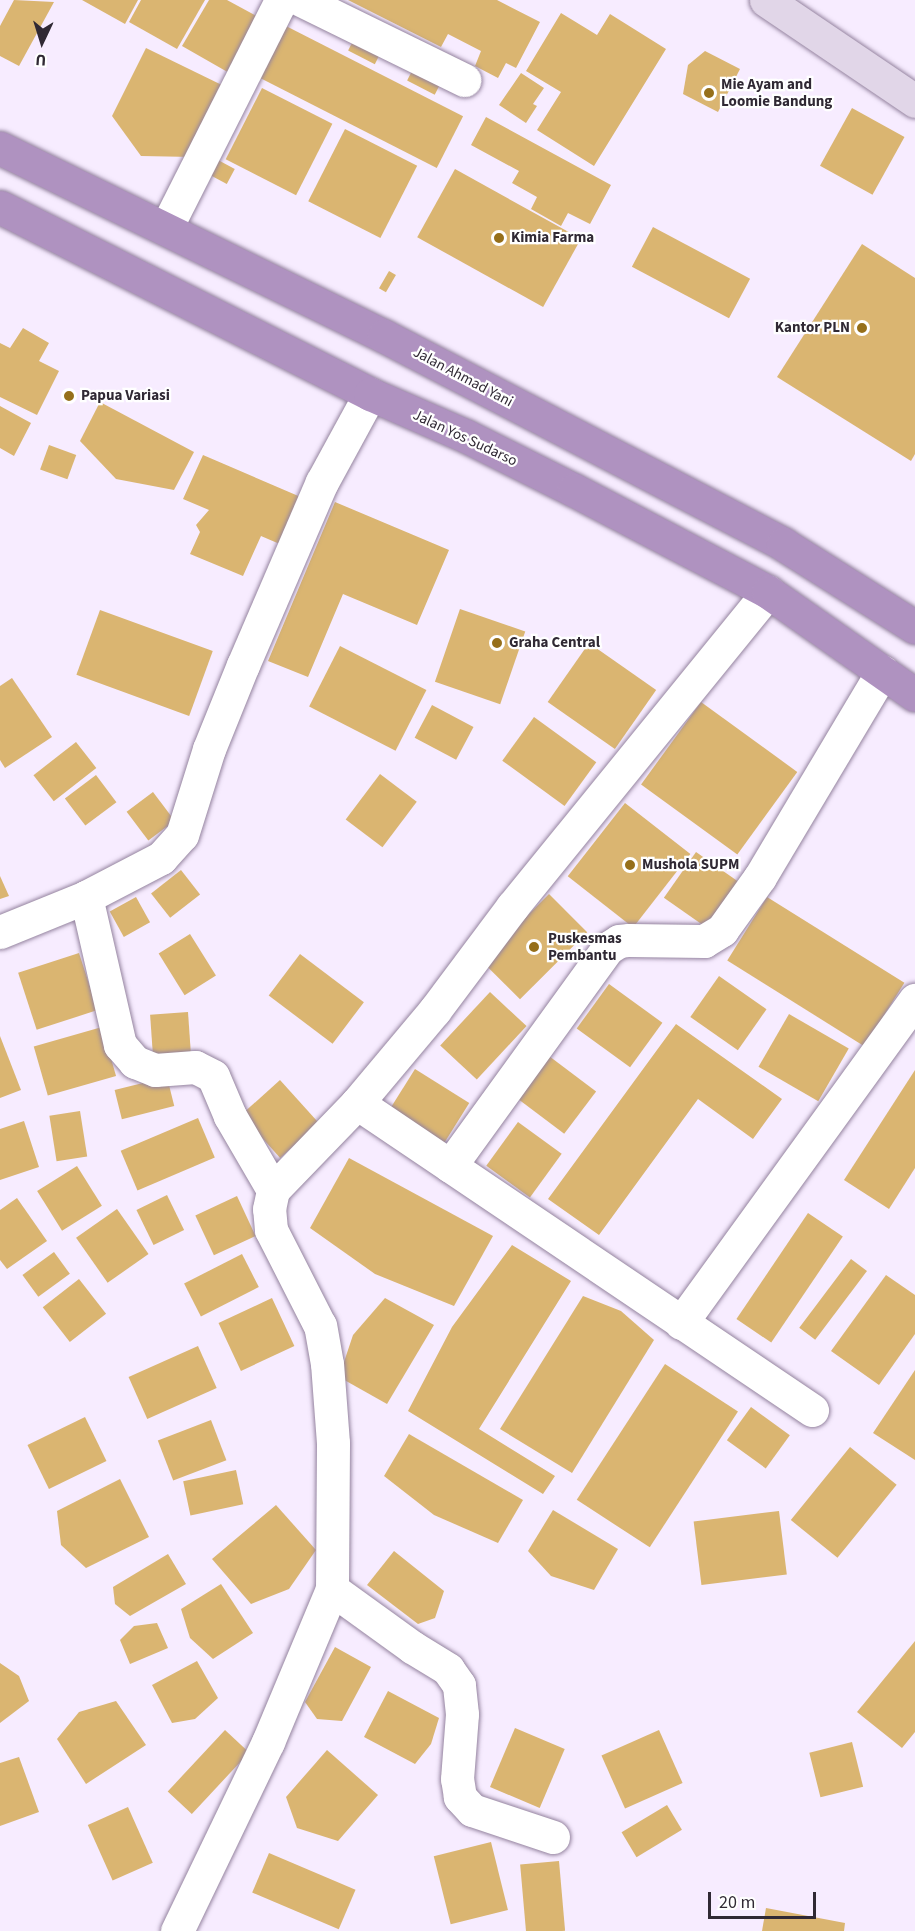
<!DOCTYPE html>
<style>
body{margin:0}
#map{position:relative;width:915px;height:1931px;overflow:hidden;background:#f7ecff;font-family:"Source Sans 3",sans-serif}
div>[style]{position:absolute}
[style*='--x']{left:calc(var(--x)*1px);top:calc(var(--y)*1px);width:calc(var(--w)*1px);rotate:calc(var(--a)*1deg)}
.building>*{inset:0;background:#dab571;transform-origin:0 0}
.roads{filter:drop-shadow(0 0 2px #94839f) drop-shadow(0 0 2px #94839f)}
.minor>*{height:33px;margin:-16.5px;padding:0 16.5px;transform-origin:16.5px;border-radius:16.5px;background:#fff}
.secondary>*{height:33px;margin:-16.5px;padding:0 16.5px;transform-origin:16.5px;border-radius:16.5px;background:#e1d6e8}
.trunk>*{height:33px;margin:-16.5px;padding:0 16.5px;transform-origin:16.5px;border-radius:16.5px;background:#af92c0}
.dots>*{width:16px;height:16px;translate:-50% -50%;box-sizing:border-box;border:3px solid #fff;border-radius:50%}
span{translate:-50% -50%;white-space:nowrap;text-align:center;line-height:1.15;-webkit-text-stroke:4.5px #fff;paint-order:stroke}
.poi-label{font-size:15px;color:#302934;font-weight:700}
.left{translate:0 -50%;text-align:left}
.right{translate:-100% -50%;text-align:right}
.street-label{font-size:15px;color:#302934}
.north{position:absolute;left:12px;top:12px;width:60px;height:60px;-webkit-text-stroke:4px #fff;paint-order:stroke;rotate:184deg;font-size:16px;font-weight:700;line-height:24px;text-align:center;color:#302934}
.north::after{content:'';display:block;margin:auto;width:21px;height:27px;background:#302934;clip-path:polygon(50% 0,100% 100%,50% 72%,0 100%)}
.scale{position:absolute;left:708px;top:1892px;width:108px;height:27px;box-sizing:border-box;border:3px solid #302934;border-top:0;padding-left:8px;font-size:18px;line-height:21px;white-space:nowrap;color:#302934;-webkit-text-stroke:4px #fff;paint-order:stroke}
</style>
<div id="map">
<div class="building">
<div style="clip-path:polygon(14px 0,54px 2px,19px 66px,0 56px,0 26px)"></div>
<div style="clip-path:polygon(82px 0,138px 0,125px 24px)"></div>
<div style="clip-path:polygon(141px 0,205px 0,177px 49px,129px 22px)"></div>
<div style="clip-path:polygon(209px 0,227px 0,262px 19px,231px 74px,182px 46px)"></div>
<div style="clip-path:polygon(348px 0,497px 0,540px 22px,516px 68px,506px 63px,498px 78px,475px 66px,481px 51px,448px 34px,441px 47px)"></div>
<div style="clip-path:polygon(561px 13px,597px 35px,610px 14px,666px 49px,594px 166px,537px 130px,561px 92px,526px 71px)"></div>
<div style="left:284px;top:25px;width:201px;height:58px;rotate:27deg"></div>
<div style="left:354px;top:39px;width:30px;height:13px;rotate:27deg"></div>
<div style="clip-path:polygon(146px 48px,228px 88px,193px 157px,141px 156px,112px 116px)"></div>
<div style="clip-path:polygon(705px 51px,740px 69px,718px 112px,683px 94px,688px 65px)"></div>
<div style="left:413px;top:69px;width:31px;height:13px;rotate:27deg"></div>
<div style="clip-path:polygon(521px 73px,544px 88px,533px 104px,537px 106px,526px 123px,499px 105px)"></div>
<div style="left:262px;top:88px;width:79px;height:80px;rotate:27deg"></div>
<div style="left:852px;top:108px;width:60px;height:66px;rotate:29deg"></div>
<div style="clip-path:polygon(486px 117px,611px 185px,590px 224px,568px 213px,561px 226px,531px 209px,537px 197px,512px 183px,519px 171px,471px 145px)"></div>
<div style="left:345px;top:129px;width:81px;height:81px;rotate:27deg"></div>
<div style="left:218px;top:160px;width:19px;height:17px;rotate:28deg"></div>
<div style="left:455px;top:169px;width:144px;height:78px;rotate:29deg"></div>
<div style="left:653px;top:227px;width:110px;height:45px;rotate:28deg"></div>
<div style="clip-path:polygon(862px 244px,915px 278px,915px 454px,911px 461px,777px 377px)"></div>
<div style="left:389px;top:271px;width:8px;height:20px;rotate:30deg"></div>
<div style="clip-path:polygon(23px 328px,49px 343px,39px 361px,59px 371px,37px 415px,0 397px,0 343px,10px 348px)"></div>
<div style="clip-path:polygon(100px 402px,194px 452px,174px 490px,116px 479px,80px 441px)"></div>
<div style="clip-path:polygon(0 406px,31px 423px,14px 456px,0 448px)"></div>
<div style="left:49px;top:445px;width:29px;height:26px;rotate:20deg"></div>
<div style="clip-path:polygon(203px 455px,303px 498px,282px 545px,261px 536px,243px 576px,190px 554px,200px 532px,196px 525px,209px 510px,183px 499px)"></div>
<div style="clip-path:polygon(335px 502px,449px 550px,417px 625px,343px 594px,308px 677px,268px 661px)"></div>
<div style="left:460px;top:609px;width:69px;height:77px;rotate:19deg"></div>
<div style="left:100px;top:610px;width:120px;height:69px;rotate:20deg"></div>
<div style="left:589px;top:643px;width:82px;height:72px;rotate:35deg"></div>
<div style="left:340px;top:646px;width:97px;height:68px;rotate:27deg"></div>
<div style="clip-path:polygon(12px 678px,52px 737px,5px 768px,0 760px,0 686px)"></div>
<div style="left:701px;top:702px;width:119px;height:102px;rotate:36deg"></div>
<div style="left:432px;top:705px;width:47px;height:37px;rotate:28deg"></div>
<div style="left:534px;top:717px;width:77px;height:54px;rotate:36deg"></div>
<div style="left:76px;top:742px;width:33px;height:54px;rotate:52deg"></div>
<div style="left:380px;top:774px;width:46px;height:57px;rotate:37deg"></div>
<div style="left:96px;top:775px;width:34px;height:39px;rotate:53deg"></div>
<div style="left:153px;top:792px;width:36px;height:33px;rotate:53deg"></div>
<div style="left:625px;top:803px;width:83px;height:93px;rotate:38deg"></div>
<div style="left:696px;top:852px;width:54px;height:56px;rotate:35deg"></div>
<div style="left:181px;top:870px;width:31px;height:38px;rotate:52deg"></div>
<div style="clip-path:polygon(0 876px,9px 896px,0 899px)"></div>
<div style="left:549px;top:894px;width:54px;height:95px;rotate:45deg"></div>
<div style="left:136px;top:897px;width:29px;height:30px;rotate:61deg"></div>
<div style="left:767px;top:897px;width:162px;height:75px;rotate:32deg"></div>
<div style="left:190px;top:934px;width:49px;height:37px;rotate:58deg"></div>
<div style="left:79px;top:953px;width:60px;height:64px;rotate:72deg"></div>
<div style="left:300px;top:954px;width:80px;height:52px;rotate:37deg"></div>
<div style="left:719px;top:976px;width:58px;height:50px;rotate:35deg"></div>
<div style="left:609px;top:984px;width:66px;height:55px;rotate:36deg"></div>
<div style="left:490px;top:992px;width:50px;height:73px;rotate:43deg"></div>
<div style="left:188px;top:1012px;width:46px;height:38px;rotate:86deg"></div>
<div style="left:789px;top:1014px;width:69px;height:61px;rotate:30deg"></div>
<div style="clip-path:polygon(676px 1024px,782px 1099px,753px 1139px,698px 1099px,599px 1235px,548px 1199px)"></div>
<div style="left:102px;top:1027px;width:51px;height:71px;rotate:74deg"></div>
<div style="clip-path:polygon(0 1036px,21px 1090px,0 1098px)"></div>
<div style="left:545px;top:1053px;width:64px;height:53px;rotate:37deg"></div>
<div style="left:415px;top:1069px;width:64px;height:47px;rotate:32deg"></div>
<div style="clip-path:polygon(915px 1070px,915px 1168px,889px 1209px,844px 1180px)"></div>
<div style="left:167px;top:1077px;width:30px;height:54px;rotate:76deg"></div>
<div style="left:280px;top:1080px;width:58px;height:52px;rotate:48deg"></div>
<div style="left:80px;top:1111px;width:46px;height:31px;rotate:81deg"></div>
<div style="left:198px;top:1118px;width:43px;height:84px;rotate:67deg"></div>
<div style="clip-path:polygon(24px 1121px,39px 1167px,0 1180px,0 1129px)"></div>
<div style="left:518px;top:1122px;width:54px;height:54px;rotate:36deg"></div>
<div style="clip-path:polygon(349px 1158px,493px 1236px,454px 1306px,375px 1274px,310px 1228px)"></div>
<div style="left:77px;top:1166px;width:47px;height:47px;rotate:58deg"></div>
<div style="left:167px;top:1195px;width:39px;height:34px;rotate:64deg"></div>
<div style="left:237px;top:1196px;width:44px;height:46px;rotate:65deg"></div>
<div style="clip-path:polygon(17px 1198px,47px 1241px,7px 1269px,0 1260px,0 1210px)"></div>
<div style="left:117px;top:1209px;width:55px;height:50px;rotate:55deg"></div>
<div style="left:808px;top:1213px;width:42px;height:128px;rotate:34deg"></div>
<div style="clip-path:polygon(512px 1245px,571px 1281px,479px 1429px,555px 1476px,543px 1494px,408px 1411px,452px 1327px)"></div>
<div style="left:54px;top:1252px;width:27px;height:39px;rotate:54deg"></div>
<div style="left:242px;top:1254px;width:37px;height:65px;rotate:63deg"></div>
<div style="left:851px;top:1259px;width:20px;height:86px;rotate:37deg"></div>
<div style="clip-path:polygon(886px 1275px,915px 1295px,915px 1334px,879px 1385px,831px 1351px)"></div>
<div style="left:79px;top:1279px;width:44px;height:46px;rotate:52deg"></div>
<div style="clip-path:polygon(583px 1296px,621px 1311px,654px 1340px,572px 1473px,500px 1429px)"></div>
<div style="left:272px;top:1298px;width:53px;height:59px;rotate:65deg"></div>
<div style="clip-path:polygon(385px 1298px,434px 1325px,387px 1404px,339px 1377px,353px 1335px)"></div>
<div style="left:198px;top:1346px;width:46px;height:76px;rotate:66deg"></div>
<div style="left:665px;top:1364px;width:87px;height:162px;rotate:33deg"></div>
<div style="clip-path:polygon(915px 1370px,915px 1460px,873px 1433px)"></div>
<div style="left:751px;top:1407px;width:48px;height:41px;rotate:36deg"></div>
<div style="left:85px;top:1417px;width:49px;height:64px;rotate:64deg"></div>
<div style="left:211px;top:1420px;width:43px;height:57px;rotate:69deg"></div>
<div style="clip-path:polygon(409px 1434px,523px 1500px,498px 1543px,434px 1515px,384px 1476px)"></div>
<div style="left:850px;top:1447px;width:60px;height:94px;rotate:39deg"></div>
<div style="left:236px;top:1470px;width:35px;height:54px;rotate:78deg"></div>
<div style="clip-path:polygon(120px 1479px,149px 1537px,86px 1568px,61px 1545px,57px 1511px)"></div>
<div style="clip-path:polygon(276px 1505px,316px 1550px,289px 1589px,251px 1604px,212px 1559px)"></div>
<div style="clip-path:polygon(553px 1510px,618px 1549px,594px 1590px,551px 1576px,528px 1551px)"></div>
<div style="left:779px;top:1511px;width:64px;height:86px;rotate:83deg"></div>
<div style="clip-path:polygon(394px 1551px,444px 1591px,435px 1618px,418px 1624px,367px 1585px)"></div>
<div style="clip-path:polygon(168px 1554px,186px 1584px,130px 1616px,115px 1604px,113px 1587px)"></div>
<div style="clip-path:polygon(221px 1584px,253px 1633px,213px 1659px,190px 1638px,181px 1609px)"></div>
<div style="clip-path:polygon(157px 1623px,168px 1648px,130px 1664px,120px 1640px,134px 1626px)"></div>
<div style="clip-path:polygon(915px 1641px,915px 1732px,902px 1748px,857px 1712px)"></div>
<div style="clip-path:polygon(335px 1647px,371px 1667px,342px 1721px,317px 1719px,305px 1702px)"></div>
<div style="clip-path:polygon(197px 1661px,218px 1698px,195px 1719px,172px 1723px,152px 1685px)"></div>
<div style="clip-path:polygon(0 1663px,19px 1676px,29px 1701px,0 1723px)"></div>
<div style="clip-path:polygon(388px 1691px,439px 1718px,431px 1744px,415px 1764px,364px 1737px)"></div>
<div style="clip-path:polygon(116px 1701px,146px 1745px,86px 1784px,57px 1739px,79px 1712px)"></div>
<div style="left:515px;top:1728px;width:54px;height:64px;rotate:23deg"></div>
<div style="left:225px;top:1730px;width:33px;height:84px;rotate:43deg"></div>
<div style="left:659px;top:1730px;width:58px;height:63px;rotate:66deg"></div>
<div style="left:852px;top:1742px;width:46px;height:44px;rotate:76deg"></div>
<div style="clip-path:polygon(327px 1750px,378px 1795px,338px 1841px,297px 1828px,286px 1797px)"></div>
<div style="clip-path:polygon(19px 1757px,39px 1812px,0 1826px,0 1763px)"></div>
<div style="left:667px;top:1805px;width:29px;height:53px;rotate:59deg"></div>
<div style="left:128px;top:1807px;width:61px;height:44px;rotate:66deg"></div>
<div style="left:491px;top:1842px;width:70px;height:59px;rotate:76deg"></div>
<div style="left:269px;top:1853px;width:94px;height:43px;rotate:23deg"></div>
<div style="left:559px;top:1861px;width:70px;height:39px;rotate:85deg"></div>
<div style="clip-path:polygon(766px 1908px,845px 1923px,844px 1931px,762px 1931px)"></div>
</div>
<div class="roads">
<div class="minor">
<div style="--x:301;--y:0;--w:182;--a:26.1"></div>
<div style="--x:166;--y:228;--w:255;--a:-63.2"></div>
<div style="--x:0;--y:932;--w:93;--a:-22.1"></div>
<div style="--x:357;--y:1103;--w:549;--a:34.01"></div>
<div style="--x:450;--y:1166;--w:269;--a:-54.1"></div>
<div style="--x:608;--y:948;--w:13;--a:-32"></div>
<div style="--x:619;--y:941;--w:10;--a:-6"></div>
<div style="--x:629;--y:940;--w:75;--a:0.8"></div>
<div style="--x:704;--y:941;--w:21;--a:-31"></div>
<div style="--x:722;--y:930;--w:65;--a:-54.4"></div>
<div style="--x:760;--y:877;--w:239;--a:-59.2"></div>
<div style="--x:273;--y:1190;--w:86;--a:-120.2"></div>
<div style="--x:230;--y:1116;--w:43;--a:-113"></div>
<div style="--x:213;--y:1076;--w:20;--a:-153"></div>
<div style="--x:195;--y:1067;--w:40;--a:175.7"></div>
<div style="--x:155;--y:1070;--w:22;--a:-158"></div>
<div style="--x:135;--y:1062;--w:23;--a:-131"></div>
<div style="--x:120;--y:1045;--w:152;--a:-102.9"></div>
<div style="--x:86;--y:897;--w:85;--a:-27.5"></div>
<div style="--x:161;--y:858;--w:31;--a:-48"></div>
<div style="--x:182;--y:835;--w:90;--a:-72.6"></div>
<div style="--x:209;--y:749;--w:91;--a:-68"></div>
<div style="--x:243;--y:665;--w:199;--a:-66.7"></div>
<div style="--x:322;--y:482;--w:100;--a:-61.4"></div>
<div style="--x:681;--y:1323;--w:399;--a:-54.1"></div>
<div style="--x:553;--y:1837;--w:85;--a:-161.6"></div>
<div style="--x:472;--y:1810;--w:18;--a:-133"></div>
<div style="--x:460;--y:1797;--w:18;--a:-99"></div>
<div style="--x:457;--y:1779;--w:65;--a:-85.6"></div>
<div style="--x:462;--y:1714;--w:29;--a:-96"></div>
<div style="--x:459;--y:1685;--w:19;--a:-125"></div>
<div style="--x:448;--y:1669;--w:42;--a:-148.6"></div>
<div style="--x:412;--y:1647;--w:99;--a:-144.1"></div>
<div style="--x:332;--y:1589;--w:146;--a:-89.6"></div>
<div style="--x:333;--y:1443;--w:79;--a:-94.3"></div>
<div style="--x:327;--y:1364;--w:39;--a:-100"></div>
<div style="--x:320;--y:1326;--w:108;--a:-117"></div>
<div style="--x:271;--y:1230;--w:21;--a:-95"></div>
<div style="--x:269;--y:1209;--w:19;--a:-78"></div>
<div style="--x:273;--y:1190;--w:121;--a:-46"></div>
<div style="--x:357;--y:1103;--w:121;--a:-50"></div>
<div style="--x:435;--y:1010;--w:129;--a:-53.2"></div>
<div style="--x:512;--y:907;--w:406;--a:-50.9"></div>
<div style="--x:177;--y:1931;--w:210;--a:-64.3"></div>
<div style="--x:268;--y:1742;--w:166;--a:-67.3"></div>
</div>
<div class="secondary">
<div style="--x:766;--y:0;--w:180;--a:34.1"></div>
</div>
<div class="trunk">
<div style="--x:0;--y:148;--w:428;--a:26.1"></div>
<div style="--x:384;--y:336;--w:450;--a:27.5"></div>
<div style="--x:783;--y:544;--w:156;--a:32.2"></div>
<div style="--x:0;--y:207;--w:415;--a:26.8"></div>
<div style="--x:370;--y:394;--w:105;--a:23.6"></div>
<div style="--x:466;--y:436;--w:121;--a:26.6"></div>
<div style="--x:574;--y:490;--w:219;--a:27.7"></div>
<div style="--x:768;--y:592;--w:179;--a:35"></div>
</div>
</div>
<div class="dots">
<div style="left:709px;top:93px;background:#966f1a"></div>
<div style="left:499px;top:238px;background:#966f1a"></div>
<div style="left:862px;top:328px;background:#966f1a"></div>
<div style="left:69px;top:396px;background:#966f1a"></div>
<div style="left:497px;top:643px;background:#966f1a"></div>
<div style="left:630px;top:865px;background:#966f1a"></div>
<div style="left:534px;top:947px;background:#966f1a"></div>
</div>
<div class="poi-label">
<span class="left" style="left:721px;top:93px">Mie Ayam and<br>Loomie Bandung</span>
<span class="left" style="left:511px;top:238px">Kimia Farma</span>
<span class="right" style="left:850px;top:328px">Kantor PLN</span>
<span class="left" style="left:81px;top:396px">Papua Variasi</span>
<span class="left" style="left:509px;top:643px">Graha Central</span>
<span class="left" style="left:642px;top:865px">Mushola SUPM</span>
<span class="left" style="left:548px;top:947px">Puskesmas<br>Pembantu</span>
</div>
<div class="street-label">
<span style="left:463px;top:377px;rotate:28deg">Jalan Ahmad Yani</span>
<span style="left:465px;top:438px;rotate:25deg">Jalan Yos Sudarso</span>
</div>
<div class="north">U</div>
<div class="scale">20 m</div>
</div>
